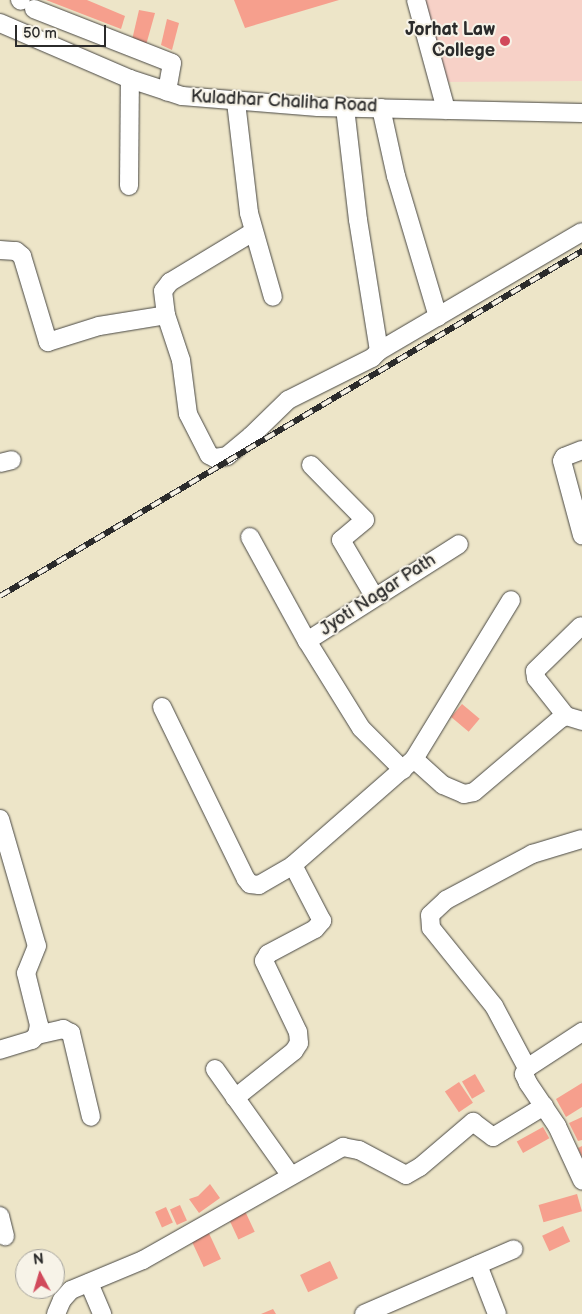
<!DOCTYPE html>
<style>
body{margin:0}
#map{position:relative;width:582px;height:1314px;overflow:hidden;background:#ede5c8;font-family:"Balsamiq Sans",sans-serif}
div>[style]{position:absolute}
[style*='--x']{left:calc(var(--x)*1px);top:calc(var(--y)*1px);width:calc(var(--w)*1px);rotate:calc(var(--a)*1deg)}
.built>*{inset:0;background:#f7d1c7}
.building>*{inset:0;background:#f69f8d;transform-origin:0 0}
.roads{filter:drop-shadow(0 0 1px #484743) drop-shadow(0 0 1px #484743)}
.minor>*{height:18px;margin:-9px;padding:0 9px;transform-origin:9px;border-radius:9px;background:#fff}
.rail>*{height:5.5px;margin-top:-2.75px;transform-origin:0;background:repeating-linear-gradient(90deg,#f7f3e8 0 11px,#2b2b2b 0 22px);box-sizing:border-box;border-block:1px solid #2b2b2b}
.dots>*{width:14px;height:14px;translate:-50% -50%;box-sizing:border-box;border:2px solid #f7f3e8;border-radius:50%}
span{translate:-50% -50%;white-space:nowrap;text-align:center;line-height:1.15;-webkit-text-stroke:4px #f7f3e8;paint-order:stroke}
.poi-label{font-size:18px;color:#2b2b2b;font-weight:700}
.right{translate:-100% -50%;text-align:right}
.street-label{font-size:18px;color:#2b2b2b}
.north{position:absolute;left:15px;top:1249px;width:50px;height:50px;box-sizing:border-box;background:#f7f3e8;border:1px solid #a5a39c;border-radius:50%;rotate:354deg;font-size:14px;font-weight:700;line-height:20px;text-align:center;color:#2b2b2b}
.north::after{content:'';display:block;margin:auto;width:18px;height:22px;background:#d1495b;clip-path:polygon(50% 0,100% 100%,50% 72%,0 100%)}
.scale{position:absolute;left:15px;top:25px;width:91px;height:22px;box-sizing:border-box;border:2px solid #2b2b2b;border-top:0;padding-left:6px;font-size:15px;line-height:18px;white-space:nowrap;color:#2b2b2b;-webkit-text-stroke:4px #f7f3e8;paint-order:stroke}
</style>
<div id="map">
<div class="built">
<div style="clip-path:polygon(416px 0,582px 0,582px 81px,440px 82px)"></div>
</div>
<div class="building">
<div style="clip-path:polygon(46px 0,87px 0,125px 16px,121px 29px)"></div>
<div style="clip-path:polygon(234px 0,339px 0,245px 28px)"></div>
<div style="clip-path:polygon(139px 10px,155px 13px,146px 45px,132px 40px)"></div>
<div style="clip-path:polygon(167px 19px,179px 23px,172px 50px,161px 45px)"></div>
<div style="left:462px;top:704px;width:23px;height:17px;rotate:40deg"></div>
<div style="left:475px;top:1074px;width:20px;height:15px;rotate:60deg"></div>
<div style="left:459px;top:1082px;width:25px;height:17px;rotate:56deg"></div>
<div style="clip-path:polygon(582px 1083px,582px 1107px,566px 1117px,556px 1099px)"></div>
<div style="clip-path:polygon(582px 1117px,582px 1140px,578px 1141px,569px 1123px)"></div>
<div style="left:543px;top:1127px;width:13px;height:30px;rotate:61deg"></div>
<div style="clip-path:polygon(582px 1146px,582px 1157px,578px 1148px)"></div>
<div style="clip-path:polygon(210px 1184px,220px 1198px,199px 1213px,189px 1199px,198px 1196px)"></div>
<div style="left:577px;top:1194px;width:18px;height:40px;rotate:74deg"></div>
<div style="left:180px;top:1205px;width:17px;height:11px;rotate:66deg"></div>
<div style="left:166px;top:1207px;width:17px;height:12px;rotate:66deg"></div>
<div style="left:245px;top:1211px;width:23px;height:18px;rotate:65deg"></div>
<div style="left:563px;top:1226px;width:17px;height:23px;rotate:65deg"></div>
<div style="left:207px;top:1229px;width:33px;height:19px;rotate:65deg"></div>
<div style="left:330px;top:1261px;width:19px;height:33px;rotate:65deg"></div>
<div style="clip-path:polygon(273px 1309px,276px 1314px,261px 1314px)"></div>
</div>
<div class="roads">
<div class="minor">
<div style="--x:20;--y:0;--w:1;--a:45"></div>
<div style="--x:416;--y:0;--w:114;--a:74.7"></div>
<div style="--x:34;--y:9;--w:148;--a:21.4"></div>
<div style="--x:172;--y:63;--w:29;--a:100"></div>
<div style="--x:0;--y:23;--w:142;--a:23.3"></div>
<div style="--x:130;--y:79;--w:55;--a:18.1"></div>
<div style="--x:182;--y:96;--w:136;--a:4.6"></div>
<div style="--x:318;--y:107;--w:264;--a:1.3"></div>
<div style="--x:236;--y:102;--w:112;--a:83.3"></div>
<div style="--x:249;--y:213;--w:87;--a:74.1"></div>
<div style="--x:381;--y:108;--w:70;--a:77.6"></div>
<div style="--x:396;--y:176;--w:147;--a:73.4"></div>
<div style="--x:129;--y:186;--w:107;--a:-89.5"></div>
<div style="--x:253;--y:232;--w:97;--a:148.9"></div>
<div style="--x:170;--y:282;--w:11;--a:128"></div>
<div style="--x:163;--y:291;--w:24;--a:83"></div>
<div style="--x:166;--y:315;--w:47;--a:71.6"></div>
<div style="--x:181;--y:360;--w:54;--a:82.6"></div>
<div style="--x:188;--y:414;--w:46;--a:62.9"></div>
<div style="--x:209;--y:455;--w:7;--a:27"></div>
<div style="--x:215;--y:458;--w:12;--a:-9"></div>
<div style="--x:227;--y:456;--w:31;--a:-40"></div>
<div style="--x:251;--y:436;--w:52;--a:-44.2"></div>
<div style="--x:288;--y:400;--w:94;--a:-26.6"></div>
<div style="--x:372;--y:358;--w:10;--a:-45"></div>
<div style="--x:379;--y:351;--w:133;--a:-99.1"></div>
<div style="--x:358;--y:220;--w:114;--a:-96.6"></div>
<div style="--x:0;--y:250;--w:16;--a:4"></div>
<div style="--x:16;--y:251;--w:8;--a:40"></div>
<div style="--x:22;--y:256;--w:90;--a:73.2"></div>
<div style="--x:48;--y:342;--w:53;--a:-17.4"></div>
<div style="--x:99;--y:326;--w:68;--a:-9.3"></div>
<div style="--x:379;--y:351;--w:235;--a:-30.4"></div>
<div style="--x:582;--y:450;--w:19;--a:159"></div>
<div style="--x:564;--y:457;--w:4;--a:117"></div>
<div style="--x:562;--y:461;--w:77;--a:74.9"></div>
<div style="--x:0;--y:463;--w:12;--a:-14"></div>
<div style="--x:311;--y:465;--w:77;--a:45.5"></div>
<div style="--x:365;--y:520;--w:31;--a:140"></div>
<div style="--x:341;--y:540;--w:65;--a:59.5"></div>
<div style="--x:250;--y:537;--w:119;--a:61.3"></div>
<div style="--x:162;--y:707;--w:191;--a:64"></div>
<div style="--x:246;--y:879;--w:6;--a:51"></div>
<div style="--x:250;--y:884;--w:9;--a:6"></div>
<div style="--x:259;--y:885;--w:39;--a:-30"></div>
<div style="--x:293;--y:865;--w:161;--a:-41.2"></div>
<div style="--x:414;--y:759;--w:186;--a:-58.6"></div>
<div style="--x:566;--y:716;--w:48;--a:-128.3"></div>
<div style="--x:536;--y:678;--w:7;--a:-98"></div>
<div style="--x:535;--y:671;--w:64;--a:-44.4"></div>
<div style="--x:414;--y:759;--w:39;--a:42"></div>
<div style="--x:443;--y:785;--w:23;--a:23"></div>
<div style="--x:464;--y:794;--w:10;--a:-11"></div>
<div style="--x:474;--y:792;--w:113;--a:-40.3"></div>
<div style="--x:560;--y:719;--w:7;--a:-27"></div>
<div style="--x:566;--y:716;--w:17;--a:17"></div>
<div style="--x:403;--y:770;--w:59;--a:-135"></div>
<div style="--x:361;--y:728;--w:102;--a:-121.8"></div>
<div style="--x:307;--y:641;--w:180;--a:-32.5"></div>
<div style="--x:0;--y:819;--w:132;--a:73.8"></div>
<div style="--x:37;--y:946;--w:29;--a:112"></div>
<div style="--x:26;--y:973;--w:54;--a:76"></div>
<div style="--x:39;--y:1025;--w:10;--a:101"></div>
<div style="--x:37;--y:1035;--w:7;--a:135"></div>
<div style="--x:32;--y:1040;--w:34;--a:163"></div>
<div style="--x:37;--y:1035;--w:27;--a:-13"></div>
<div style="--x:63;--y:1029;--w:9;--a:27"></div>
<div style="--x:71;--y:1033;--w:86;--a:76.6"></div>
<div style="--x:527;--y:1068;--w:70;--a:-118"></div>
<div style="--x:494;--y:1006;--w:100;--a:-128.9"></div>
<div style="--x:431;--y:928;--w:13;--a:-94"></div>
<div style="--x:430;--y:915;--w:22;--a:-43"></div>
<div style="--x:446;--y:900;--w:98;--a:-28.1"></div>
<div style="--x:532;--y:854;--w:52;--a:-16.7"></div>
<div style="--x:527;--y:1068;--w:7;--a:117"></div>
<div style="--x:524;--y:1074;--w:10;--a:66"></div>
<div style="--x:528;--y:1083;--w:52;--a:56"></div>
<div style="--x:557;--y:1126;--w:60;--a:65.2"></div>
<div style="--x:527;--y:1068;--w:66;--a:-33.2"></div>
<div style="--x:215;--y:1069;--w:131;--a:54.6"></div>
<div style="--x:235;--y:1098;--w:75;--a:-38.5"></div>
<div style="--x:294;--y:1051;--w:9;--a:-58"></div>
<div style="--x:299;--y:1043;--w:11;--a:-95"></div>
<div style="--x:298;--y:1032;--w:79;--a:-115.6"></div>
<div style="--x:264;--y:961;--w:8;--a:-60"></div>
<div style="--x:268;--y:954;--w:53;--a:-28"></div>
<div style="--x:315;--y:929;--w:11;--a:-49"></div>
<div style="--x:322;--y:921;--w:63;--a:-117.4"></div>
<div style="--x:0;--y:1216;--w:21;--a:76"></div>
<div style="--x:478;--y:1265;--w:53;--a:68.8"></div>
<div style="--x:89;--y:1283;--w:34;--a:67"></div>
<div style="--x:56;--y:1314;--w:15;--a:-67"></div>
<div style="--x:62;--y:1300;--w:13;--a:-48"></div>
<div style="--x:71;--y:1290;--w:78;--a:-22.6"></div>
<div style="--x:143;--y:1260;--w:230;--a:-29.5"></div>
<div style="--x:343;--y:1147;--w:16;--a:11"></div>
<div style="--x:359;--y:1150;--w:53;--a:28"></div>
<div style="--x:406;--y:1175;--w:16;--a:-30"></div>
<div style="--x:420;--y:1167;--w:70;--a:-40.3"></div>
<div style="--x:473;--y:1122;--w:25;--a:37"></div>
<div style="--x:493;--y:1137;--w:60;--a:-31.3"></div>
<div style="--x:364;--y:1314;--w:163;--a:-23.4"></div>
</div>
</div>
<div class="rail">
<div style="--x:0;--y:596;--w:677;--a:-30.66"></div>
</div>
<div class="dots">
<div style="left:505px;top:41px;background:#d1495b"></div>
</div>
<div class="poi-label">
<span class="right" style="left:495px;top:41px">Jorhat Law<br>College</span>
</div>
<div class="street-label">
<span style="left:284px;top:102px;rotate:3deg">Kuladhar Chaliha Road</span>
<span style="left:378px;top:595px;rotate:-33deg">Jyoti Nagar Path</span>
</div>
<div class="north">N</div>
<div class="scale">50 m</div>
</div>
